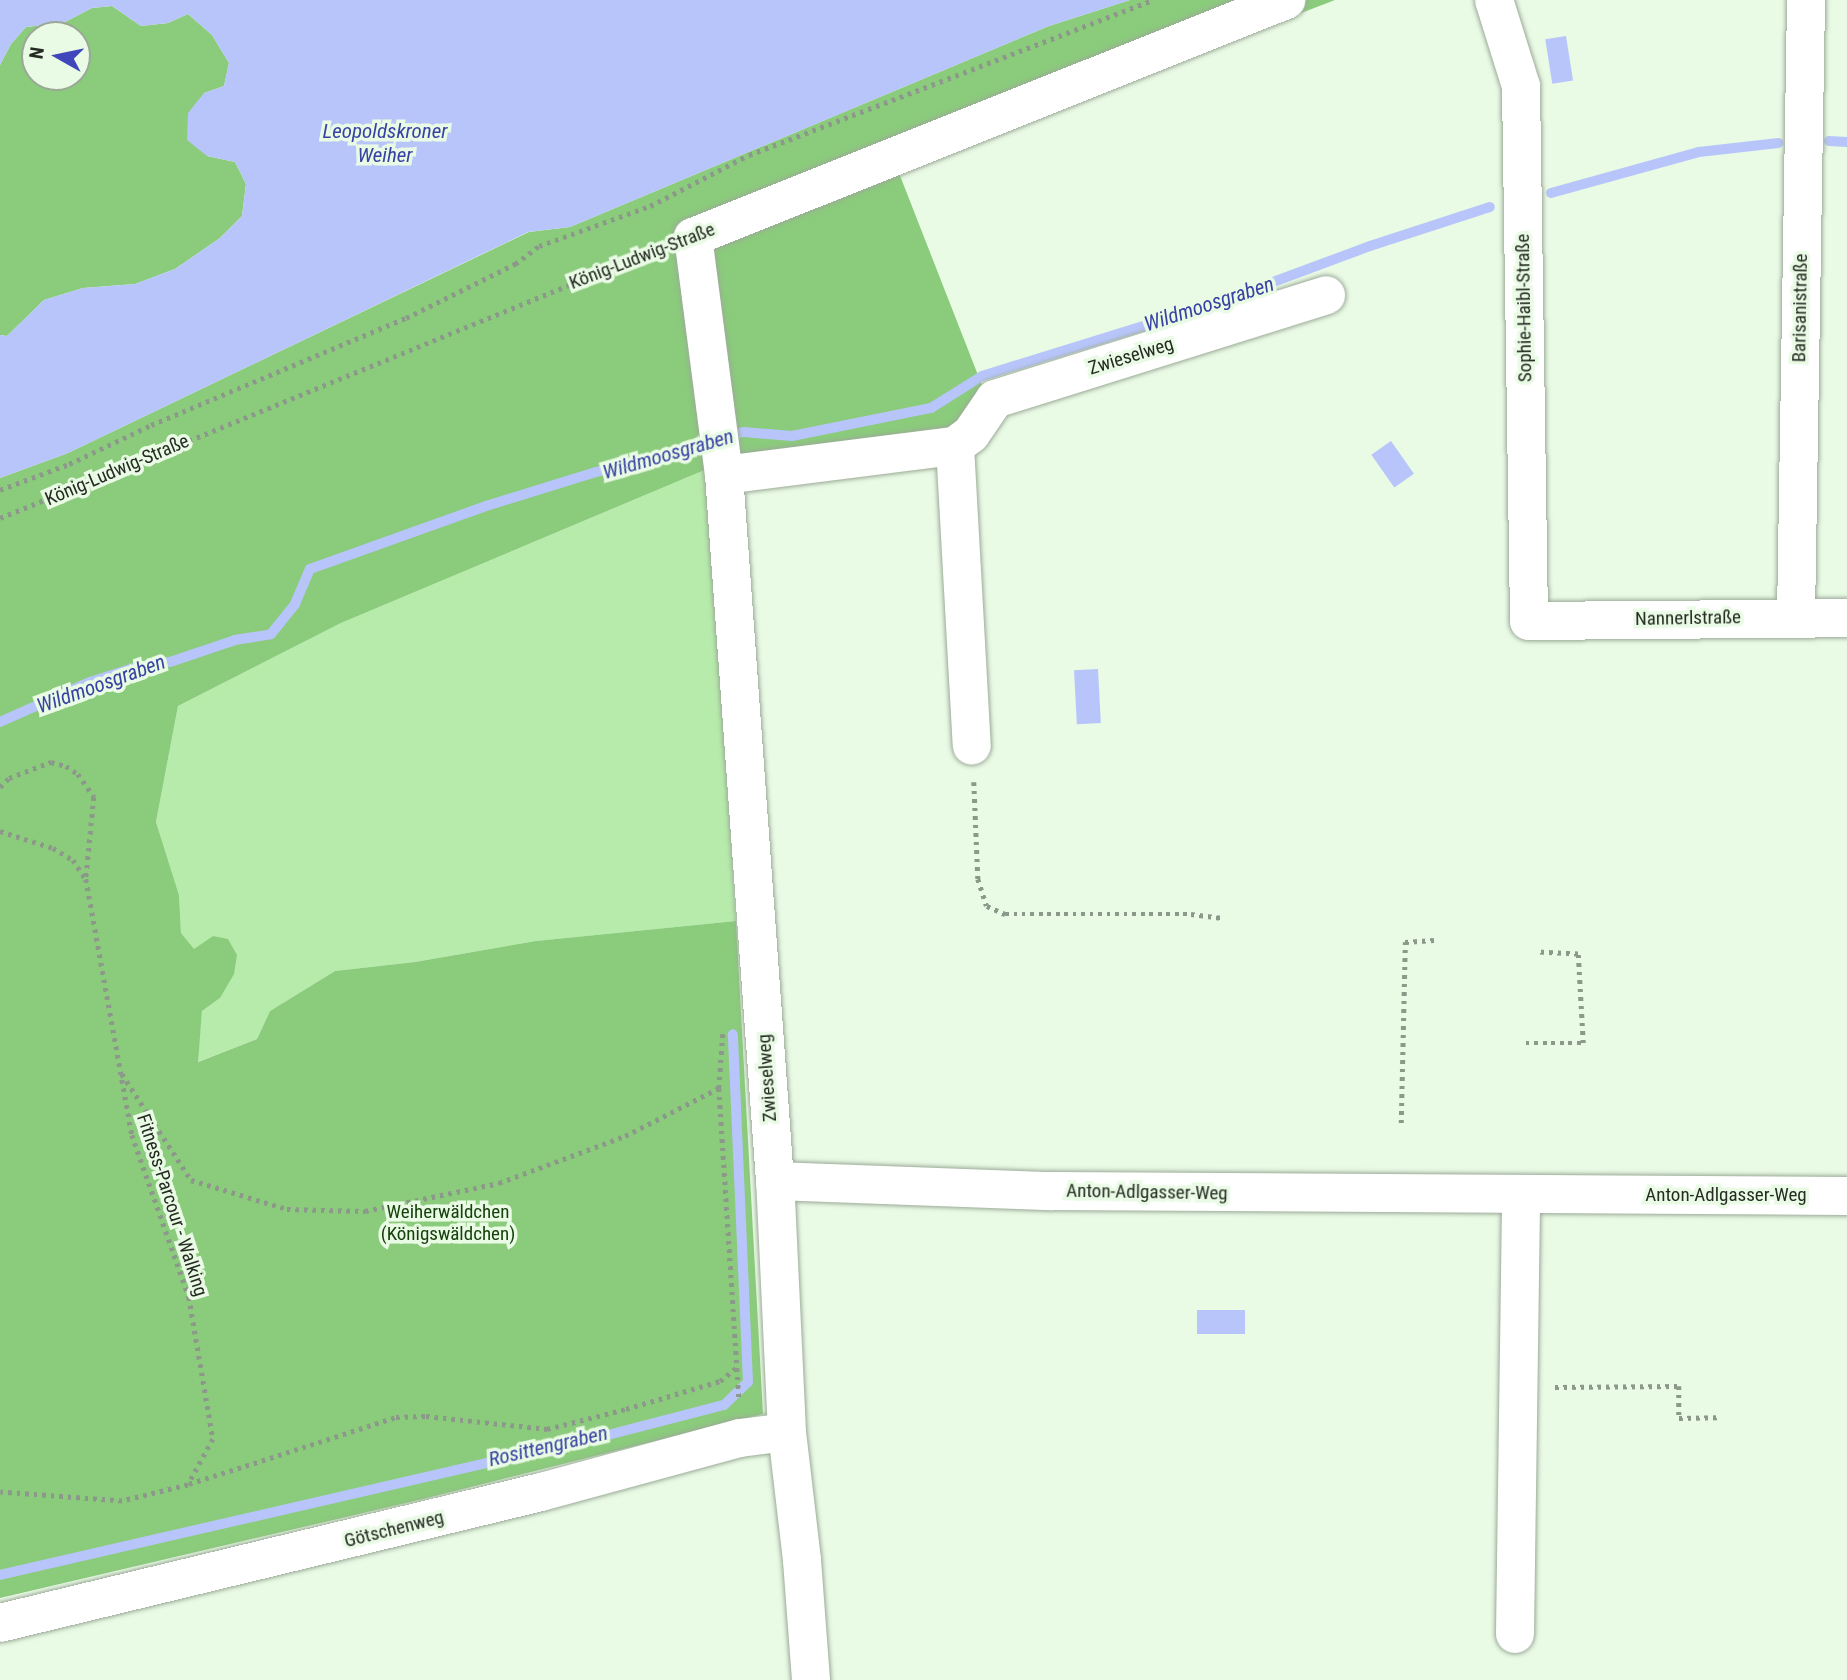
<!DOCTYPE html>
<meta charset="utf-8">
<style>
body{margin:0}
#map{position:relative;width:1847px;height:1680px;overflow:hidden;background:#e9fae5;font-family:"Roboto Condensed",sans-serif}
div>[style]{position:absolute}
[style*='--x']{left:calc(var(--x)*1px);top:calc(var(--y)*1px);width:calc(var(--w)*1px);rotate:calc(var(--a)*1deg)}
.green>*{inset:0;background:#b7ebab}
.forest>*{inset:0;background:#8bcb7c}
.water>*{inset:0;background:#b8c5fa;transform-origin:0 0}
.stream>*{height:10px;margin:-5px;padding:0 5px;transform-origin:5px;border-radius:5px;background:#b8c5fa}
.path>*{height:4.5px;margin-top:-2.25px;transform-origin:0;background:repeating-linear-gradient(90deg,#8c9889 0 3.5px,transparent 0 8.5px)}
.roads{filter:drop-shadow(0 0 2px #9bab98) drop-shadow(0 0 2px #9bab98)}
.minor>*{height:38px;margin:-19px;padding:0 19px;transform-origin:19px;border-radius:19px;background:#fff}
span{translate:-50% -50%;white-space:nowrap;text-align:center;line-height:1.15;-webkit-text-stroke:7px #e9fae5;paint-order:stroke}
.street-label{font-size:19px;color:#252b23}
.park-label{font-size:19px;color:#17410c}
.water-label{font-size:21px;color:#3942a3;font-style:italic}
.north{position:absolute;left:21px;top:21px;width:70px;height:70px;box-sizing:border-box;background:#e9fae5;border:2px solid #9ba797;border-radius:50%;rotate:279deg;font-size:19px;font-weight:700;line-height:28px;text-align:center;color:#252b23}
.north::after{content:'';display:block;margin:auto;width:24px;height:32px;background:#3f47bb;clip-path:polygon(50% 0,100% 100%,50% 72%,0 100%)}
</style>
<div id="map">
<div class="green">
<div style="clip-path:polygon(707px 469px,736px 921px,536px 941px,415px 962px,335px 971px,270px 1011px,257px 1039px,197px 1062px,202px 1011px,220px 998px,213px 936px,194px 950px,181px 933px,179px 895px,156px 822px,178px 706px,341px 623px)"></div>
</div>
<div class="forest">
<div style="clip-path:polygon(1130px 0,1335px 0,897px 168px,985px 393px,952px 428px,707px 469px,341px 623px,178px 706px,156px 822px,179px 895px,181px 933px,194px 949px,213px 936px,228px 939px,237px 955px,234px 974px,220px 998px,202px 1011px,198px 1062px,257px 1039px,270px 1011px,335px 971px,415px 962px,536px 941px,736px 921px,763px 1414px,419px 1500px,0 1598px,0 478px,68px 453px,529px 232px,570px 227px,1049px 26px)"></div>
<div style="clip-path:polygon(evenodd,112px 6px,141px 26px,168px 23px,188px 14px,212px 35px,229px 63px,224px 86px,204px 93px,207px 156px,235px 162px,246px 184px,242px 216px,220px 238px,175px 269px,135px 284px,83px 288px,44px 300px,7px 336px,0 335px,0 65px,11px 44px,26px 27px,63px 23px,92px 8px,112px 6px,35px 35px,77px 35px,77px 77px,35px 77px,35px 35px)"></div>
</div>
<div class="water">
<div style="clip-path:polygon(0 0,1130px 0,1049px 26px,570px 227px,528px 232px,68px 453px,0 478px,0 335px,7px 336px,44px 300px,83px 288px,135px 284px,175px 269px,220px 238px,242px 216px,246px 184px,235px 162px,207px 156px,187px 140px,188px 113px,204px 93px,224px 86px,229px 63px,212px 35px,188px 14px,168px 23px,141px 26px,112px 6px,92px 8px,63px 23px,26px 27px,11px 44px,0 65px)"></div>
<div style="left:1566px;top:36px;width:45px;height:21px;rotate:81deg"></div>
<div style="left:1391px;top:441px;width:40px;height:24px;rotate:55deg"></div>
<div style="left:1098px;top:669px;width:54px;height:24px;rotate:87deg"></div>
<div style="left:1197px;top:1310px;width:48px;height:24px"></div>
</div>
<div class="stream">
<div style="--x:1829;--y:141;--w:18;--a:3"></div>
<div style="--x:1551;--y:193;--w:154;--a:-15.5"></div>
<div style="--x:1699;--y:152;--w:80;--a:-6.5"></div>
<div style="--x:0;--y:722;--w:98;--a:-24"></div>
<div style="--x:90;--y:682;--w:49;--a:-17.7"></div>
<div style="--x:137;--y:667;--w:36;--a:-9"></div>
<div style="--x:173;--y:661;--w:65;--a:-18.7"></div>
<div style="--x:235;--y:640;--w:36;--a:-9"></div>
<div style="--x:271;--y:634;--w:38;--a:-51"></div>
<div style="--x:295;--y:604;--w:38;--a:-67"></div>
<div style="--x:310;--y:569;--w:187;--a:-19.7"></div>
<div style="--x:486;--y:506;--w:115;--a:-17.2"></div>
<div style="--x:596;--y:472;--w:81;--a:-13.5"></div>
<div style="--x:675;--y:453;--w:71;--a:-17.2"></div>
<div style="--x:743;--y:432;--w:49;--a:4.7"></div>
<div style="--x:792;--y:436;--w:142;--a:-11.4"></div>
<div style="--x:931;--y:408;--w:60;--a:-32.1"></div>
<div style="--x:982;--y:376;--w:243;--a:-17.2"></div>
<div style="--x:1214;--y:304;--w:166;--a:-20.4"></div>
<div style="--x:1370;--y:246;--w:126;--a:-18"></div>
<div style="--x:0;--y:1575;--w:620;--a:-12.96"></div>
<div style="--x:604;--y:1436;--w:124;--a:-14.5"></div>
<div style="--x:724;--y:1405;--w:33;--a:-44"></div>
<div style="--x:748;--y:1382;--w:348;--a:-92.5"></div>
</div>
<div class="path">
<div style="--x:0;--y:490;--w:74;--a:-20.6"></div>
<div style="--x:69;--y:464;--w:91;--a:-25.4"></div>
<div style="--x:151;--y:425;--w:277;--a:-22.8"></div>
<div style="--x:406;--y:318;--w:122;--a:-26.4"></div>
<div style="--x:515;--y:264;--w:30;--a:-37"></div>
<div style="--x:539;--y:246;--w:118;--a:-19.8"></div>
<div style="--x:650;--y:206;--w:111;--a:-27.3"></div>
<div style="--x:749;--y:155;--w:433;--a:-21"></div>
<div style="--x:0;--y:518;--w:710;--a:-22.27"></div>
<div style="--x:974;--y:782;--w:97;--a:87.6"></div>
<div style="--x:978;--y:879;--w:28;--a:72"></div>
<div style="--x:987;--y:906;--w:20;--a:24"></div>
<div style="--x:1005;--y:914;--w:186;--a:0"></div>
<div style="--x:1191;--y:914;--w:32;--a:7"></div>
<div style="--x:0;--y:787;--w:13;--a:-45"></div>
<div style="--x:9;--y:778;--w:45;--a:-20.9"></div>
<div style="--x:51;--y:762;--w:16;--a:15"></div>
<div style="--x:66;--y:766;--w:14;--a:34"></div>
<div style="--x:78;--y:774;--w:28;--a:55"></div>
<div style="--x:94;--y:797;--w:81;--a:95.6"></div>
<div style="--x:0;--y:831;--w:56;--a:17.8"></div>
<div style="--x:53;--y:848;--w:23;--a:31"></div>
<div style="--x:73;--y:860;--w:23;--a:56"></div>
<div style="--x:86;--y:879;--w:260;--a:79.8"></div>
<div style="--x:132;--y:1135;--w:172;--a:70.6"></div>
<div style="--x:189;--y:1297;--w:144;--a:80.4"></div>
<div style="--x:213;--y:1439;--w:52;--a:118.5"></div>
<div style="--x:188;--y:1485;--w:68;--a:166.4"></div>
<div style="--x:122;--y:1501;--w:122;--a:-175.8"></div>
<div style="--x:723;--y:1034;--w:54;--a:94.2"></div>
<div style="--x:719;--y:1088;--w:312;--a:86.3"></div>
<div style="--x:1526;--y:1043;--w:57;--a:0"></div>
<div style="--x:1583;--y:1043;--w:89;--a:-93.2"></div>
<div style="--x:1578;--y:954;--w:40;--a:-177.1"></div>
<div style="--x:122;--y:1074;--w:126;--a:56.9"></div>
<div style="--x:191;--y:1180;--w:100;--a:16.8"></div>
<div style="--x:287;--y:1209;--w:78;--a:1.5"></div>
<div style="--x:365;--y:1211;--w:137;--a:-11.8"></div>
<div style="--x:499;--y:1183;--w:134;--a:-20.5"></div>
<div style="--x:625;--y:1136;--w:106;--a:-27.1"></div>
<div style="--x:1401;--y:1123;--w:181;--a:-88.7"></div>
<div style="--x:1405;--y:942;--w:29;--a:-4"></div>
<div style="--x:1555;--y:1387;--w:124;--a:-0.5"></div>
<div style="--x:1679;--y:1386;--w:32;--a:90"></div>
<div style="--x:1679;--y:1418;--w:39;--a:-1"></div>
<div style="--x:189;--y:1484;--w:218;--a:-17.9"></div>
<div style="--x:396;--y:1417;--w:30;--a:-2"></div>
<div style="--x:426;--y:1416;--w:122;--a:6.1"></div>
<div style="--x:547;--y:1429;--w:81;--a:-14.2"></div>
<div style="--x:626;--y:1409;--w:98;--a:-16.6"></div>
<div style="--x:720;--y:1381;--w:22;--a:-39"></div>
</div>
<div class="roads">
<div class="minor">
<div style="--x:1494;--y:0;--w:90;--a:72.6"></div>
<div style="--x:1521;--y:86;--w:535;--a:89.14"></div>
<div style="--x:1529;--y:621;--w:318;--a:-0.5"></div>
<div style="--x:955;--y:446;--w:20;--a:-37"></div>
<div style="--x:971;--y:434;--w:42;--a:-55.6"></div>
<div style="--x:995;--y:399;--w:347;--a:-17.4"></div>
<div style="--x:724;--y:475;--w:233;--a:-7.2"></div>
<div style="--x:955;--y:446;--w:300;--a:86.8"></div>
<div style="--x:1796;--y:617;--w:617;--a:-89.07"></div>
<div style="--x:775;--y:1181;--w:277;--a:2.1"></div>
<div style="--x:1052;--y:1191;--w:795;--a:0.36"></div>
<div style="--x:0;--y:1623;--w:557;--a:-13.61"></div>
<div style="--x:541;--y:1492;--w:206;--a:-15.2"></div>
<div style="--x:740;--y:1438;--w:47;--a:-7.3"></div>
<div style="--x:1515;--y:1634;--w:438;--a:-89.2"></div>
<div style="--x:811;--y:1680;--w:120;--a:-94.3"></div>
<div style="--x:802;--y:1560;--w:129;--a:-96.7"></div>
<div style="--x:787;--y:1432;--w:251;--a:-92.7"></div>
<div style="--x:775;--y:1181;--w:708;--a:-94.13"></div>
<div style="--x:724;--y:475;--w:240;--a:-97.4"></div>
<div style="--x:693;--y:237;--w:639;--a:-21.78"></div>
</div>
</div>
<div class="street-label">
<span style="left:642px;top:256px;rotate:-21deg">König-Ludwig-Straße</span>
<span style="left:1524px;top:308px;rotate:-91deg">Sophie-Haibl-Straße</span>
<span style="left:1800px;top:308px;rotate:-89deg">Barisanistraße</span>
<span style="left:1131px;top:356px;rotate:-17deg">Zwieselweg</span>
<span style="left:117px;top:470px;rotate:-23deg">König-Ludwig-Straße</span>
<span style="left:1688px;top:618px;rotate:-1deg">Nannerlstraße</span>
<span style="left:767px;top:1078px;rotate:-94deg">Zwieselweg</span>
<span style="left:1147px;top:1192px;rotate:1deg">Anton-Adlgasser-Weg</span>
<span style="left:1726px;top:1195px">Anton-Adlgasser-Weg</span>
<span style="left:172px;top:1205px;rotate:72deg">Fitness-Parcour - Walking</span>
<span style="left:394px;top:1529px;rotate:-14deg">Götschenweg</span>
</div>
<div class="park-label">
<span style="left:448px;top:1223px">Weiherwäldchen<br>(Königswäldchen)</span>
</div>
<div class="water-label">
<span style="left:385px;top:143px">Leopoldskroner<br>Weiher</span>
<span style="left:1209px;top:304px;rotate:-18deg">Wildmoosgraben</span>
<span style="left:668px;top:454px;rotate:-16deg">Wildmoosgraben</span>
<span style="left:101px;top:684px;rotate:-20deg">Wildmoosgraben</span>
<span style="left:548px;top:1446px;rotate:-13deg">Rosittengraben</span>
</div>
<div class="north">N</div>
</div>
